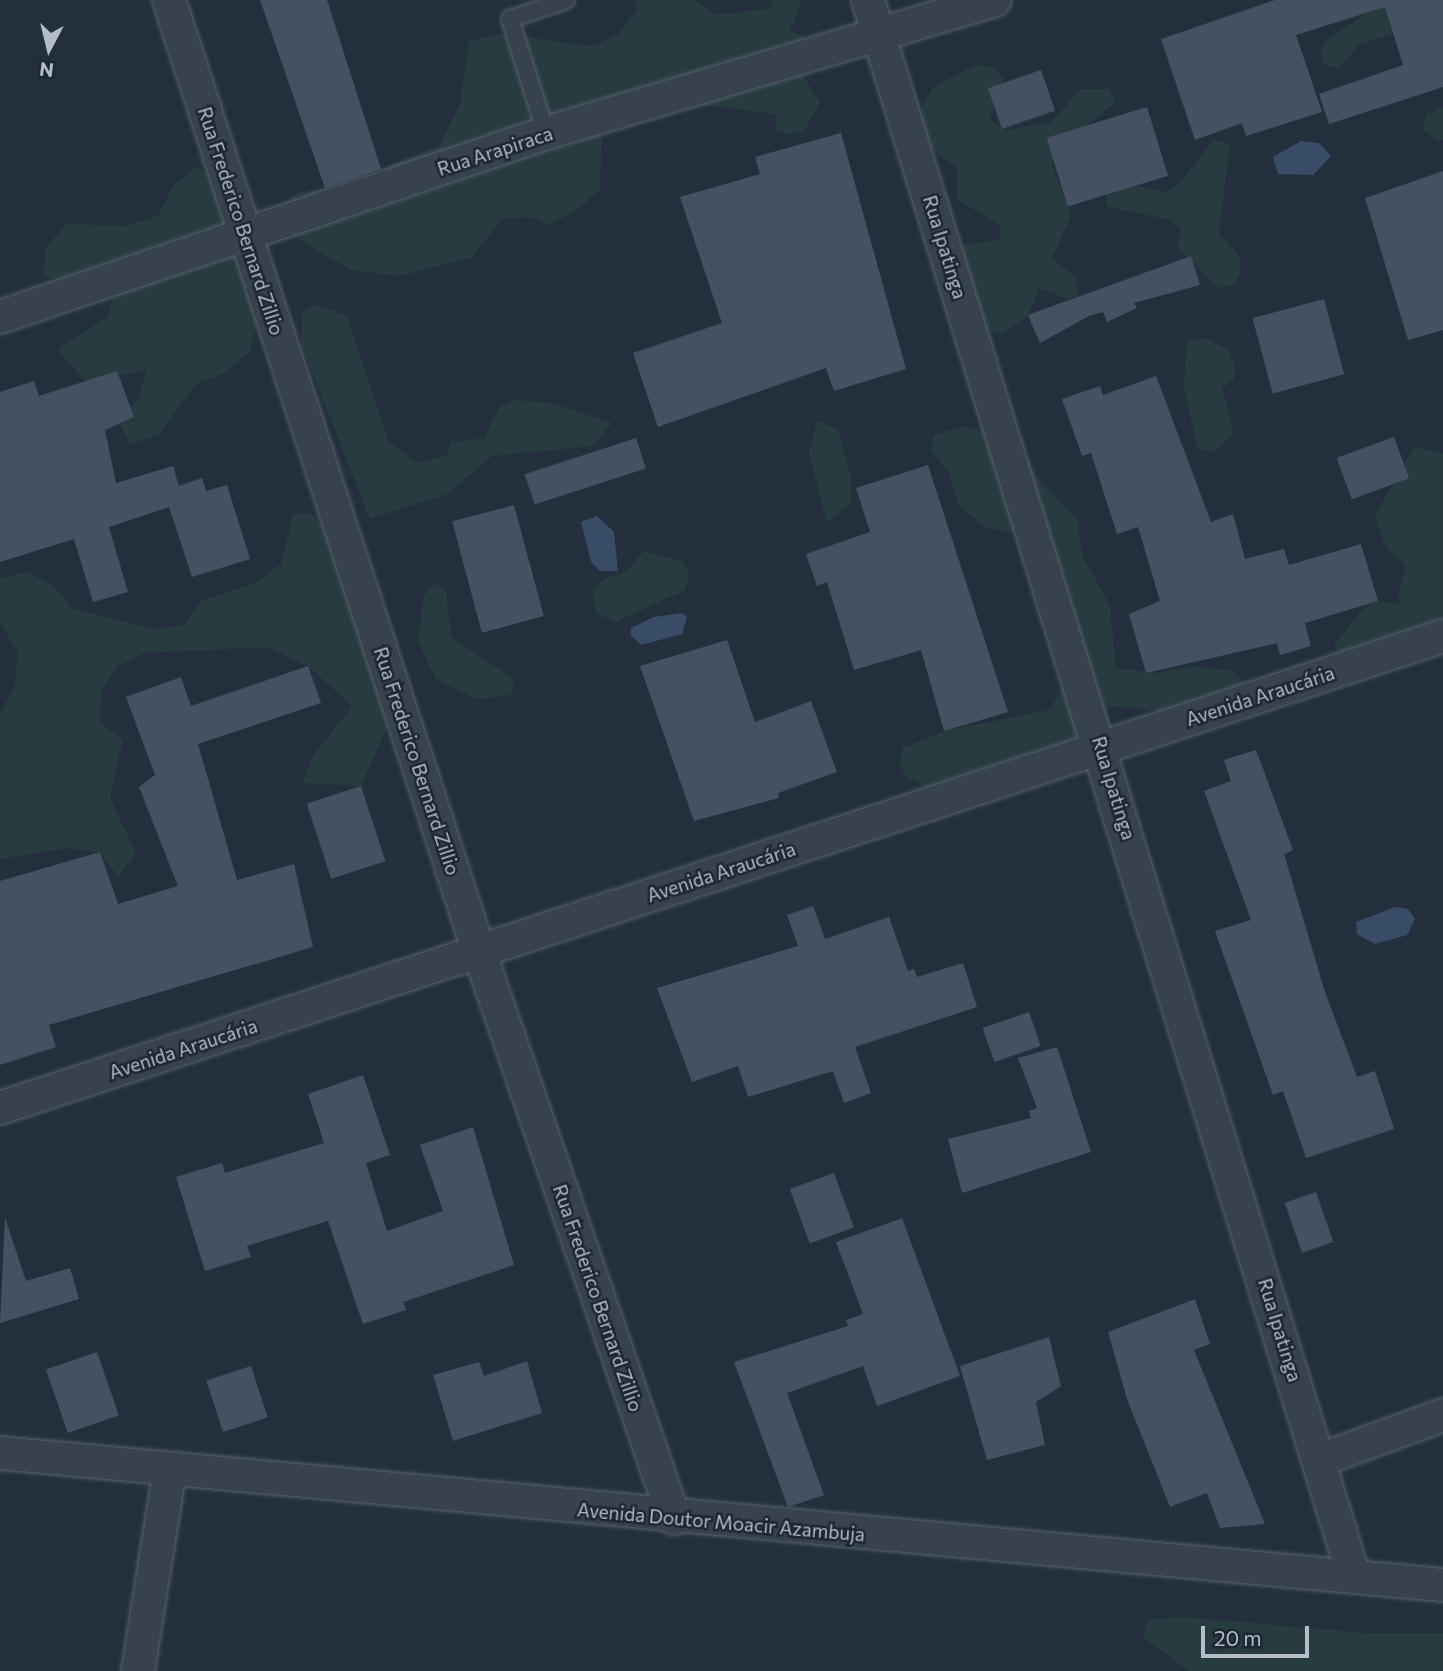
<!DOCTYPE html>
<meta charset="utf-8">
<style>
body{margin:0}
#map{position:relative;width:1443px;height:1671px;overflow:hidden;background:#242f3e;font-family:Commissioner,sans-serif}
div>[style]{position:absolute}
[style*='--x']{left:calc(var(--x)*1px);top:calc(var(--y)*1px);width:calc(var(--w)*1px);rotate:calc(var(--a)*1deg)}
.green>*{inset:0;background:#263c3f}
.water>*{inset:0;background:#394c67}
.building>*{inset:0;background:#455162;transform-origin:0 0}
.roads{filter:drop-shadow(0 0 2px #565f6c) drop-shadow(0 0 2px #565f6c)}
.lane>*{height:16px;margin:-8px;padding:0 8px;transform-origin:8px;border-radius:8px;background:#38414e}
.street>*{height:32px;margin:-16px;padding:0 16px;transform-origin:16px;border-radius:16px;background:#38414e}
span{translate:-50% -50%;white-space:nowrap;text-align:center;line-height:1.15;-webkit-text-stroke:5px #1d2633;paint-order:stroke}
.street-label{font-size:19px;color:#b4bcc9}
.north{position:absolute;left:14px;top:14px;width:70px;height:70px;-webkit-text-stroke:5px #1d2633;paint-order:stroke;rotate:187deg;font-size:19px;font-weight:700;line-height:28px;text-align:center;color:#b4bcc9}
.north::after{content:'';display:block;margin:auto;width:24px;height:32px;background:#b4bcc9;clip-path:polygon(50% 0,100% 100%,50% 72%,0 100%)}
.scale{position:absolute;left:1201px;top:1626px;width:108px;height:32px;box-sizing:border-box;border:4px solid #b4bcc9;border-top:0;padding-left:9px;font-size:21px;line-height:24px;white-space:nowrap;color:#b4bcc9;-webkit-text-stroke:5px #1d2633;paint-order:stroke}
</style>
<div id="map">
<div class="green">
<div style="clip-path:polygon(635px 0,695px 0,715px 15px,771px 8px,772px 0,802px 0,790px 31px,803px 36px,795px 64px,820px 102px,805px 130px,790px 135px,775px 129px,776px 114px,689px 104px,602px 132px,600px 189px,576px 211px,547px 225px,532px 217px,503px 218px,472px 257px,400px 276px,351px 270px,283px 230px,277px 215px,296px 193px,371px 183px,392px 164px,439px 146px,460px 104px,469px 41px,500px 34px,593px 46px,619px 34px,637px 9px)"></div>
<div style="clip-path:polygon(1384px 2px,1404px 30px,1359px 45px,1338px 68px,1324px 64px,1321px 49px,1330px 38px)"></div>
<div style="clip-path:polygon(975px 65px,992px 67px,1003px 78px,990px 120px,1007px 130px,1052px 122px,1080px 89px,1110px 89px,1115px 103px,1055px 151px,1052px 165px,1071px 216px,1052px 258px,1075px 277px,1079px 293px,1069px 299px,1039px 288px,1028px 315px,1002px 335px,985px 330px,956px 245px,1000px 240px,1000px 225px,958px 200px,957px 168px,931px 148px,918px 114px,933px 87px)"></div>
<div style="clip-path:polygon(1443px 107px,1443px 140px,1437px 140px,1423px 130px,1426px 115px)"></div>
<div style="clip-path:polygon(1214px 140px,1230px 144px,1219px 234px,1239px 255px,1241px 272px,1234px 285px,1219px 288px,1177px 246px,1181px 230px,1170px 220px,1106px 206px,1107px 190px,1135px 185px,1164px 192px,1178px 185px)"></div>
<div style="clip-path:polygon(196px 167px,220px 181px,257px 290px,257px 324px,249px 352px,224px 373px,195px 385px,159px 435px,130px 444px,117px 418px,139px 398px,146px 371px,85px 381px,57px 349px,108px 317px,115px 289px,73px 286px,43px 275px,46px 247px,67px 224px,127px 226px,159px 215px,172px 187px)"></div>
<div style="clip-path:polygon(314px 304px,347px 316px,389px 442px,418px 463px,447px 455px,451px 442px,484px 438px,499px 407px,515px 400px,552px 403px,612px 423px,593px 446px,492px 456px,447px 494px,370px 519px,301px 344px,302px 314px)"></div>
<div style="clip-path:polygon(1202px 337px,1229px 350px,1234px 363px,1234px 379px,1222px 389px,1234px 434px,1213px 453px,1197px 447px,1184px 386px,1187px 342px)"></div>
<div style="clip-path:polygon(817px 421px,838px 430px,851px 477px,851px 503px,827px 523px,809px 453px)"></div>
<div style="clip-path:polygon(963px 426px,1008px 436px,1022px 446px,1036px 476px,1078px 521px,1082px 555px,1110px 606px,1116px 668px,1156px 673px,1192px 666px,1221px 669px,1235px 672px,1249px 691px,1173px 712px,1111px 706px,1086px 725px,1069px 751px,935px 791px,905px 776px,899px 762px,903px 748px,944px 731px,1049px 710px,1065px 685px,1017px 534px,985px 527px,958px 505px,950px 475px,931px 450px,934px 435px)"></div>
<div style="clip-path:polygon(1414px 447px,1443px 453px,1443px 631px,1339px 655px,1334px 645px,1363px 609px,1378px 601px,1402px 604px,1398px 594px,1406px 567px,1384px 544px,1375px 515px)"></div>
<div style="clip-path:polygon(311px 513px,329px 537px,388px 701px,386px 730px,361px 786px,303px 783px,313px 756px,352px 706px,308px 666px,268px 647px,144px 653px,116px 667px,101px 693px,100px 722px,123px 740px,110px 797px,136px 854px,118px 876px,100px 852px,67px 848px,0 859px,0 715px,15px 684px,18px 652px,0 623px,0 578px,26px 572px,54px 586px,73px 609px,156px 629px,184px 625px,201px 601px,257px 582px,281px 564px,293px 514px)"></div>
<div style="clip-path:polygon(644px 551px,683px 562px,690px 576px,685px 590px,616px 622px,596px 613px,592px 591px,604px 579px,626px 572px)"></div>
<div style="clip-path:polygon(434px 583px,446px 591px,451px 637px,514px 679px,511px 695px,478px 699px,436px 680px,418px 641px,424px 596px)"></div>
<div style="clip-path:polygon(1185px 1617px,1365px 1633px,1443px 1633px,1443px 1671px,1189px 1671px,1143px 1637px,1148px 1619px)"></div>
</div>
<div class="water">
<div style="clip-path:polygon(1301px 141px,1319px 143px,1331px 156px,1313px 175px,1278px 174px,1273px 157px)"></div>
<div style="clip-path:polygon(597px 516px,614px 532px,618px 571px,600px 571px,591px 562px,581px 522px)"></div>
<div style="clip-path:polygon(682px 613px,687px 617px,682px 634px,641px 645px,631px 636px,631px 628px,654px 617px)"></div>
<div style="clip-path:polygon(1395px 907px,1408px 909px,1415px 919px,1407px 935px,1375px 944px,1357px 934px,1356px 922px)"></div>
</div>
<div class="building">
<div style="clip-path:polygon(260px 0,327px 0,381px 169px,325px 188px)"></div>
<div style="clip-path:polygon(1275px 0,1443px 0,1443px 87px,1329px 124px,1319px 94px,1403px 65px,1385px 7px,1296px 35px,1322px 112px,1246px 136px,1242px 123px,1195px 140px,1161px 39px)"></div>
<div style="left:1041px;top:70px;width:43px;height:56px;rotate:71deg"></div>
<div style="left:1147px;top:107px;width:72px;height:105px;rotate:73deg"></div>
<div style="clip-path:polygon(841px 133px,906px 369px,834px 391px,826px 368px,658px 427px,633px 353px,722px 323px,680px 197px,760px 174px,755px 157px)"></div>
<div style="clip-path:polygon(1443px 171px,1443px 330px,1408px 340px,1365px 198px)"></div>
<div style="clip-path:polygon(1191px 256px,1200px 285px,1134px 303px,1137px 308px,1107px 322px,1103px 312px,1089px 316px,1040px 343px,1028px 315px)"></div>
<div style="left:1324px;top:299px;width:78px;height:74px;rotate:75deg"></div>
<div style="clip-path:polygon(117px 371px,134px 417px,105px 430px,116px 483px,173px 466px,179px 486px,202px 478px,206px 491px,227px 485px,250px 559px,192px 577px,169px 507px,109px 527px,128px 592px,93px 602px,74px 539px,0 562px,0 392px,34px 381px,39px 396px)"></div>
<div style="clip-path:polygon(1156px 376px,1211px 522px,1233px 514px,1245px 559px,1284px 549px,1289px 565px,1361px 544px,1378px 601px,1305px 623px,1311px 646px,1280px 655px,1277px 643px,1146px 673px,1129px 614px,1160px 601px,1138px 527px,1117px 534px,1091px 453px,1082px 456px,1062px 399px,1100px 386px,1103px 395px)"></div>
<div style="left:1394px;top:437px;width:44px;height:61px;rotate:70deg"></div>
<div style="left:636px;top:438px;width:32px;height:117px;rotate:72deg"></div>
<div style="clip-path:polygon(928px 465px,1008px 712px,944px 731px,921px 650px,854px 670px,827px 582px,817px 586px,806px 554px,870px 532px,856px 488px)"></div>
<div style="left:514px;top:505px;width:115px;height:64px;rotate:75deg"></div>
<div style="clip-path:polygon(727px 640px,755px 722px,811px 701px,837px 772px,778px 793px,779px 798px,694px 821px,640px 666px)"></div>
<div style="clip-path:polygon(308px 666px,321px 703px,198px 744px,237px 880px,294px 864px,313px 947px,49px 1025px,56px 1047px,0 1065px,0 881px,100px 852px,118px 904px,178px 886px,139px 787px,155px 775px,126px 697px,181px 677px,191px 706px)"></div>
<div style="clip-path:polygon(1256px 750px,1293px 850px,1284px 854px,1325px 992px,1357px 1077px,1375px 1071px,1394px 1129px,1306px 1158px,1283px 1091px,1273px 1095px,1215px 931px,1251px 920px,1204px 791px,1231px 781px,1224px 760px)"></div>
<div style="left:361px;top:786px;width:79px;height:57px;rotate:72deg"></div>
<div style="clip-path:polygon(813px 906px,825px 939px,889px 917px,908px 971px,914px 969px,917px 977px,963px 963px,977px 1007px,855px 1047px,871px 1093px,844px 1103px,833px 1071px,748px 1097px,738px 1066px,692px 1082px,657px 988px,798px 946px,787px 915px)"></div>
<div style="left:1029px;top:1012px;width:36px;height:49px;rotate:71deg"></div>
<div style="clip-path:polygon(1057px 1047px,1091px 1152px,962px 1193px,948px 1139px,1031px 1118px,1029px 1111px,1037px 1108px,1018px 1058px)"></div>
<div style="clip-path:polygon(363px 1075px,390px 1155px,366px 1163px,387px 1231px,443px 1211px,420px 1145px,473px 1127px,514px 1265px,403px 1302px,406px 1310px,363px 1324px,328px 1221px,247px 1246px,251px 1257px,205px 1271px,176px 1177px,222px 1163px,225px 1173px,324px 1143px,308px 1094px)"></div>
<div style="left:834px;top:1173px;width:58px;height:47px;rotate:70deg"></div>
<div style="left:1316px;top:1192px;width:53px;height:33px;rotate:71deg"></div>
<div style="clip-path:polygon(5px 1218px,26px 1281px,70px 1268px,79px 1299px,0 1323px)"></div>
<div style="clip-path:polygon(902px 1218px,960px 1376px,877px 1406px,863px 1366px,787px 1393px,824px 1495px,788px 1507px,734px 1362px,848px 1326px,846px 1320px,863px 1314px,836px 1242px)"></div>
<div style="clip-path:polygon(1195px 1299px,1210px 1344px,1194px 1350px,1265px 1524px,1220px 1528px,1207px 1493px,1170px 1507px,1127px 1399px,1108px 1332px)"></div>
<div style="clip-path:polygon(1049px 1337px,1061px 1386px,1036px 1402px,1045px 1445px,987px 1460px,960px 1366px)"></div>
<div style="left:97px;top:1352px;width:67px;height:54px;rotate:71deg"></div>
<div style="clip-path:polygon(527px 1361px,542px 1413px,453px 1441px,433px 1375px,479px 1362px,484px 1376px)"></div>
<div style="left:251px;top:1366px;width:54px;height:47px;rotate:72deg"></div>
</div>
<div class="roads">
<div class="lane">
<div style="--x:546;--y:133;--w:120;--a:-107.5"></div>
<div style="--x:510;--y:19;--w:59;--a:-18.7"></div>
</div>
<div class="street">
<div style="--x:169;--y:0;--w:1000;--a:71.95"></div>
<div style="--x:479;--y:951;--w:600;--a:71.02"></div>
<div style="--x:868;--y:0;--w:1650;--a:72.87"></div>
<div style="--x:0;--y:317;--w:576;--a:-18.62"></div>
<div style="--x:546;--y:133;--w:468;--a:-16.5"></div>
<div style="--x:0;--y:1108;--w:1518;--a:-18.11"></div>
<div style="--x:0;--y:1453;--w:1449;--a:5.23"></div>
<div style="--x:1320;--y:1460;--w:131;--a:-20.1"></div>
<div style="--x:138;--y:1671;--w:204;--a:-81"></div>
</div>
</div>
<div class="street-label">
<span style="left:495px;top:151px;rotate:-18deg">Rua Arapiraca</span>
<span style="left:241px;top:221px;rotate:72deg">Rua Frederico Bernard Zillio</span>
<span style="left:945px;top:247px;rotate:73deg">Rua Ipatinga</span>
<span style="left:1260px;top:696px;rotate:-18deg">Avenida Araucária</span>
<span style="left:417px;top:761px;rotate:72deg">Rua Frederico Bernard Zillio</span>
<span style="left:1114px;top:788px;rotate:73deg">Rua Ipatinga</span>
<span style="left:721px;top:872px;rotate:-18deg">Avenida Araucária</span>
<span style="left:183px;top:1049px;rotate:-18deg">Avenida Araucária</span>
<span style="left:598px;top:1298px;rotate:71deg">Rua Frederico Bernard Zillio</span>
<span style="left:1280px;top:1330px;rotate:73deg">Rua Ipatinga</span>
<span style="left:721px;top:1522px;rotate:5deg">Avenida Doutor Moacir Azambuja</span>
</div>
<div class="north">N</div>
<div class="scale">20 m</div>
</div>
